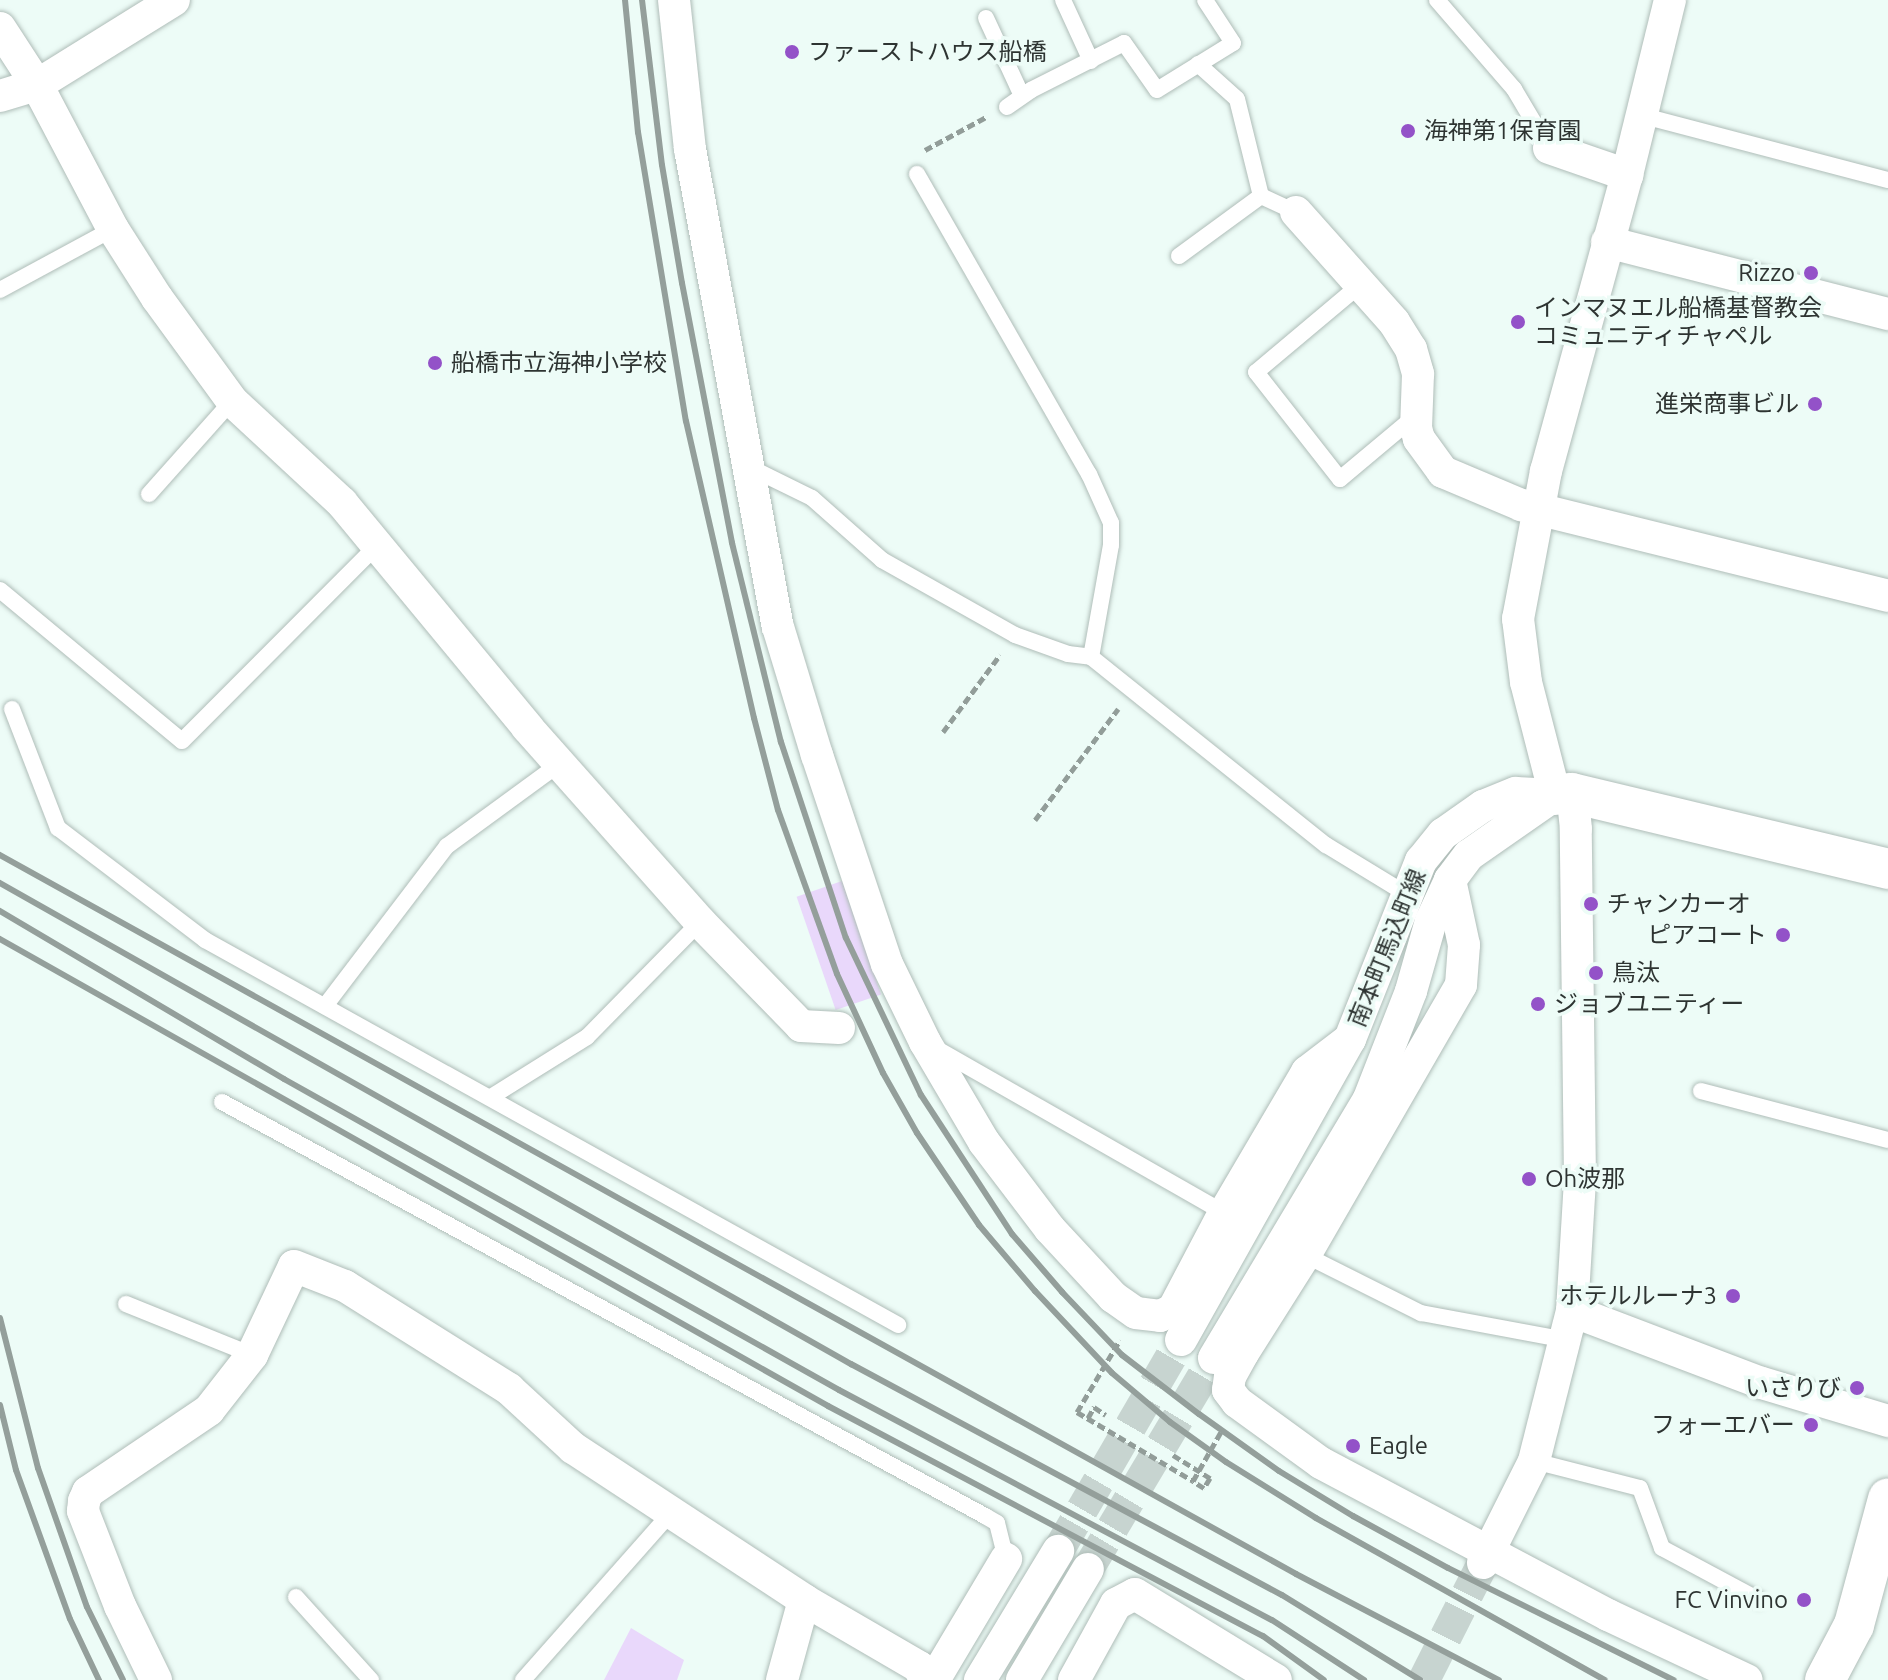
<!DOCTYPE html>
<meta charset="utf-8">
<style>
body{margin:0}
#map{position:relative;width:1888px;height:1680px;overflow:hidden;background:#edfcf7;font-family:Ubuntu,"Noto Sans JP",sans-serif}
div>[style]{position:absolute}
[style*='--x']{left:calc(var(--x)*1px);top:calc(var(--y)*1px);width:calc(var(--w)*1px);rotate:calc(var(--a)*1deg)}
.green>*{inset:0;background:#e9d8fb;transform-origin:0 0}
.minor-tunnel>*{height:32px;margin-top:-16px;transform-origin:0;background:repeating-linear-gradient(90deg,#c7d4d0 0 32px,transparent 0 48px)}
.path>*{height:5px;margin-top:-2.5px;transform-origin:0;background:repeating-linear-gradient(90deg,#929d99 0 8px,transparent 0 12px)}
.roads{filter:drop-shadow(0 0 2px #afbdb8) drop-shadow(0 0 2px #afbdb8)}
.service>*{height:16px;margin:-8px;padding:0 8px;transform-origin:8px;border-radius:8px;background:#fff}
.minor>*{height:32px;margin:-16px;padding:0 16px;transform-origin:16px;border-radius:16px;background:#fff}
.tertiary>*{height:40px;margin:-20px;padding:0 20px;transform-origin:20px;border-radius:20px;background:#fff}
.rail>*{height:6px;margin:-3px;padding:0 3px;transform-origin:3px;border-radius:3px;background:#949f9b}
.path-bridge>*{height:5px;margin-top:-2.5px;transform-origin:0;background:repeating-linear-gradient(90deg,#929d99 0 8px,transparent 0 12px)}
.dots>*{width:22px;height:22px;translate:-50% -50%;box-sizing:border-box;border:4px solid #edfcf7;border-radius:50%}
span{translate:-50% -50%;white-space:nowrap;text-align:center;line-height:1.15;-webkit-text-stroke:7px #edfcf7;paint-order:stroke}
.poi-label{font-size:24px;color:#2e3432}
.left{translate:0 -50%;text-align:left}
.right{translate:-100% -50%;text-align:right}
.street-label{font-size:24px;color:#2e3432}
</style>
<div id="map">
<div class="green">
<div style="left:842px;top:881px;width:120px;height:48px;rotate:71deg"></div>
<div style="clip-path:polygon(631px 1628px,684px 1660px,677px 1680px,604px 1680px)"></div>
</div>
<div class="minor-tunnel">
<div style="--x:1058;--y:1551;--w:244;--a:-59.8"></div>
<div style="--x:1088;--y:1569;--w:246;--a:-59.2"></div>
<div style="--x:1424;--y:1680;--w:131;--a:-63.2"></div>
</div>
<div class="path">
<div style="--x:925;--y:150;--w:69;--a:-28.4"></div>
<div style="--x:943;--y:732;--w:96;--a:-53.5"></div>
<div style="--x:1035;--y:820;--w:139;--a:-53.2"></div>
<div style="--x:1077;--y:1412;--w:84;--a:-59.2"></div>
<div style="--x:1088;--y:1418;--w:13;--a:-61"></div>
<div style="--x:1094;--y:1407;--w:14;--a:34"></div>
<div style="--x:1173;--y:1455;--w:44;--a:31.9"></div>
<div style="--x:1210;--y:1478;--w:12;--a:121"></div>
<div style="--x:1204;--y:1488;--w:13;--a:-148"></div>
<div style="--x:1193;--y:1481;--w:59;--a:-60.4"></div>
</div>
<div class="roads">
<div class="service">
<div style="--x:1063;--y:0;--w:67;--a:65.3"></div>
<div style="--x:1437;--y:0;--w:118;--a:49.1"></div>
<div style="--x:1514;--y:89;--w:69;--a:59.3"></div>
<div style="--x:986;--y:18;--w:86;--a:65.2"></div>
<div style="--x:1198;--y:64;--w:52;--a:41.9"></div>
<div style="--x:1237;--y:99;--w:100;--a:76.1"></div>
<div style="--x:1007;--y:107;--w:29;--a:-35"></div>
<div style="--x:1031;--y:90;--w:104;--a:-26.8"></div>
<div style="--x:1124;--y:43;--w:57;--a:54.9"></div>
<div style="--x:1157;--y:90;--w:89;--a:-31.7"></div>
<div style="--x:1233;--y:43;--w:51;--a:-123.1"></div>
<div style="--x:1640;--y:115;--w:256;--a:14.7"></div>
<div style="--x:917;--y:174;--w:346;--a:60.2"></div>
<div style="--x:1089;--y:474;--w:54;--a:65.8"></div>
<div style="--x:1111;--y:523;--w:22;--a:90"></div>
<div style="--x:1111;--y:545;--w:114;--a:100.1"></div>
<div style="--x:1091;--y:657;--w:301;--a:38.7"></div>
<div style="--x:1326;--y:845;--w:96;--a:31.4"></div>
<div style="--x:1179;--y:256;--w:102;--a:-36.2"></div>
<div style="--x:1261;--y:196;--w:38;--a:25"></div>
<div style="--x:1361;--y:284;--w:137;--a:140"></div>
<div style="--x:1256;--y:372;--w:136;--a:51.9"></div>
<div style="--x:1340;--y:479;--w:98;--a:-40"></div>
<div style="--x:0;--y:290;--w:128;--a:-28.4"></div>
<div style="--x:749;--y:467;--w:70;--a:26.2"></div>
<div style="--x:812;--y:498;--w:94;--a:41.5"></div>
<div style="--x:882;--y:560;--w:153;--a:29.4"></div>
<div style="--x:1015;--y:635;--w:56;--a:19.7"></div>
<div style="--x:1068;--y:654;--w:23;--a:7"></div>
<div style="--x:149;--y:494;--w:125;--a:-48.3"></div>
<div style="--x:0;--y:590;--w:236;--a:39.7"></div>
<div style="--x:182;--y:741;--w:278;--a:-45.1"></div>
<div style="--x:12;--y:709;--w:128;--a:68.9"></div>
<div style="--x:58;--y:828;--w:185;--a:37.3"></div>
<div style="--x:205;--y:940;--w:793;--a:29.05"></div>
<div style="--x:325;--y:1006;--w:201;--a:-52.7"></div>
<div style="--x:447;--y:846;--w:139;--a:-36.2"></div>
<div style="--x:937;--y:1049;--w:331;--a:29.7"></div>
<div style="--x:1701;--y:1091;--w:193;--a:14.7"></div>
<div style="--x:491;--y:1097;--w:113;--a:-32"></div>
<div style="--x:587;--y:1037;--w:161;--a:-45.5"></div>
<div style="--x:222;--y:1102;--w:868;--a:28.48"></div>
<div style="--x:985;--y:1516;--w:14;--a:30"></div>
<div style="--x:997;--y:1523;--w:37;--a:76"></div>
<div style="--x:1305;--y:1255;--w:130;--a:26.6"></div>
<div style="--x:1421;--y:1313;--w:147;--a:10.5"></div>
<div style="--x:126;--y:1304;--w:136;--a:22"></div>
<div style="--x:1534;--y:1461;--w:109;--a:14.3"></div>
<div style="--x:1640;--y:1488;--w:64;--a:69.9"></div>
<div style="--x:1662;--y:1548;--w:110;--a:28.2"></div>
<div style="--x:296;--y:1597;--w:112;--a:47.9"></div>
<div style="--x:523;--y:1680;--w:222;--a:-48.5"></div>
</div>
<div class="minor">
<div style="--x:674;--y:0;--w:150;--a:83.9"></div>
<div style="--x:690;--y:149;--w:486;--a:79.6"></div>
<div style="--x:778;--y:627;--w:134;--a:73.1"></div>
<div style="--x:817;--y:755;--w:220;--a:71.5"></div>
<div style="--x:887;--y:964;--w:87;--a:64"></div>
<div style="--x:925;--y:1042;--w:116;--a:59.5"></div>
<div style="--x:984;--y:1142;--w:109;--a:52.8"></div>
<div style="--x:1050;--y:1229;--w:93;--a:47.2"></div>
<div style="--x:1113;--y:1297;--w:28;--a:35"></div>
<div style="--x:1136;--y:1313;--w:24;--a:7"></div>
<div style="--x:1160;--y:1316;--w:14;--a:-25"></div>
<div style="--x:1173;--y:1310;--w:110;--a:-62.3"></div>
<div style="--x:1224;--y:1213;--w:164;--a:-59.5"></div>
<div style="--x:1307;--y:1072;--w:54;--a:-37.5"></div>
<div style="--x:0;--y:28;--w:68;--a:57"></div>
<div style="--x:37;--y:85;--w:163;--a:62.2"></div>
<div style="--x:113;--y:229;--w:82;--a:57.5"></div>
<div style="--x:157;--y:298;--w:127;--a:53.9"></div>
<div style="--x:232;--y:401;--w:150;--a:42.8"></div>
<div style="--x:342;--y:503;--w:291;--a:50.4"></div>
<div style="--x:527;--y:727;--w:261;--a:48.4"></div>
<div style="--x:700;--y:922;--w:145;--a:45.8"></div>
<div style="--x:801;--y:1026;--w:38;--a:3"></div>
<div style="--x:0;--y:96;--w:39;--a:-17"></div>
<div style="--x:37;--y:85;--w:161;--a:-31.8"></div>
<div style="--x:1549;--y:148;--w:83;--a:19.1"></div>
<div style="--x:1296;--y:212;--w:147;--a:48.3"></div>
<div style="--x:1394;--y:322;--w:32;--a:58"></div>
<div style="--x:1411;--y:349;--w:26;--a:74"></div>
<div style="--x:1418;--y:374;--w:54;--a:92.1"></div>
<div style="--x:1416;--y:428;--w:11;--a:75"></div>
<div style="--x:1419;--y:439;--w:41;--a:54"></div>
<div style="--x:1443;--y:472;--w:85;--a:22.9"></div>
<div style="--x:1521;--y:505;--w:378;--a:13.9"></div>
<div style="--x:1607;--y:242;--w:290;--a:14.4"></div>
<div style="--x:1555;--y:795;--w:117;--a:-104.4"></div>
<div style="--x:1526;--y:682;--w:64;--a:-97.2"></div>
<div style="--x:1518;--y:619;--w:151;--a:-79.3"></div>
<div style="--x:1546;--y:471;--w:307;--a:-74.7"></div>
<div style="--x:1627;--y:175;--w:180;--a:-76.2"></div>
<div style="--x:1450;--y:880;--w:66;--a:77.8"></div>
<div style="--x:1464;--y:945;--w:40;--a:94.3"></div>
<div style="--x:1461;--y:985;--w:312;--a:120"></div>
<div style="--x:1305;--y:1255;--w:116;--a:122.3"></div>
<div style="--x:1243;--y:1353;--w:26;--a:119"></div>
<div style="--x:1230;--y:1376;--w:14;--a:98"></div>
<div style="--x:1228;--y:1390;--w:15;--a:53"></div>
<div style="--x:1237;--y:1402;--w:104;--a:36"></div>
<div style="--x:1321;--y:1463;--w:325;--a:27.9"></div>
<div style="--x:1608;--y:1615;--w:153;--a:25.1"></div>
<div style="--x:1572;--y:1311;--w:203;--a:20.8"></div>
<div style="--x:1762;--y:1383;--w:132;--a:16.8"></div>
<div style="--x:1181;--y:1340;--w:345;--a:-60.7"></div>
<div style="--x:1350;--y:1039;--w:192;--a:-68.3"></div>
<div style="--x:1421;--y:861;--w:35;--a:-51"></div>
<div style="--x:1443;--y:834;--w:49;--a:-35"></div>
<div style="--x:1483;--y:806;--w:35;--a:-22"></div>
<div style="--x:1516;--y:793;--w:39;--a:3"></div>
<div style="--x:1214;--y:1358;--w:300;--a:-59.1"></div>
<div style="--x:1368;--y:1101;--w:118;--a:-68.6"></div>
<div style="--x:1411;--y:991;--w:73;--a:-74.1"></div>
<div style="--x:1431;--y:921;--w:45;--a:-65.1"></div>
<div style="--x:1450;--y:880;--w:31;--a:-53"></div>
<div style="--x:1469;--y:855;--w:105;--a:-34.9"></div>
<div style="--x:1483;--y:1563;--w:114;--a:-63.4"></div>
<div style="--x:1534;--y:1461;--w:155;--a:-75.8"></div>
<div style="--x:1572;--y:1311;--w:131;--a:-86.5"></div>
<div style="--x:1580;--y:1180;--w:351;--a:-90.7"></div>
<div style="--x:1576;--y:829;--w:36;--a:-96"></div>
<div style="--x:156;--y:1680;--w:82;--a:-115.9"></div>
<div style="--x:120;--y:1606;--w:102;--a:-111.3"></div>
<div style="--x:83;--y:1511;--w:10;--a:-84"></div>
<div style="--x:84;--y:1501;--w:10;--a:-66"></div>
<div style="--x:88;--y:1492;--w:146;--a:-34.1"></div>
<div style="--x:209;--y:1410;--w:70;--a:-52"></div>
<div style="--x:252;--y:1355;--w:98;--a:-64.7"></div>
<div style="--x:294;--y:1266;--w:55;--a:21.4"></div>
<div style="--x:345;--y:1286;--w:194;--a:32.1"></div>
<div style="--x:509;--y:1389;--w:87;--a:42.7"></div>
<div style="--x:573;--y:1448;--w:277;--a:33.3"></div>
<div style="--x:804;--y:1600;--w:133;--a:30.2"></div>
<div style="--x:919;--y:1667;--w:14;--a:65"></div>
<div style="--x:782;--y:1680;--w:83;--a:-74.6"></div>
<div style="--x:934;--y:1680;--w:141;--a:-59.2"></div>
<div style="--x:980;--y:1680;--w:151;--a:-58.8"></div>
<div style="--x:1022;--y:1680;--w:129;--a:-59.3"></div>
<div style="--x:1074;--y:1680;--w:87;--a:-61.1"></div>
<div style="--x:1116;--y:1604;--w:21;--a:-28"></div>
<div style="--x:1135;--y:1594;--w:165;--a:31.4"></div>
</div>
<div class="tertiary">
<div style="--x:1555;--y:795;--w:17;--a:-7"></div>
<div style="--x:1572;--y:793;--w:325;--a:13.5"></div>
<div style="--x:1825;--y:1680;--w:62;--a:-62.2"></div>
<div style="--x:1854;--y:1625;--w:131;--a:-74.9"></div>
</div>
</div>
<div class="rail">
<div style="--x:625;--y:0;--w:133;--a:84.4"></div>
<div style="--x:638;--y:132;--w:293;--a:80.6"></div>
<div style="--x:686;--y:421;--w:305;--a:77.1"></div>
<div style="--x:754;--y:718;--w:95;--a:75.4"></div>
<div style="--x:778;--y:810;--w:174;--a:70.2"></div>
<div style="--x:837;--y:974;--w:109;--a:65.1"></div>
<div style="--x:883;--y:1073;--w:69;--a:60.5"></div>
<div style="--x:917;--y:1133;--w:111;--a:56"></div>
<div style="--x:979;--y:1225;--w:87;--a:49.7"></div>
<div style="--x:1035;--y:1291;--w:112;--a:46.8"></div>
<div style="--x:1112;--y:1373;--w:76;--a:40.2"></div>
<div style="--x:1170;--y:1422;--w:69;--a:35.5"></div>
<div style="--x:1226;--y:1462;--w:106;--a:31.9"></div>
<div style="--x:1316;--y:1518;--w:331;--a:29.3"></div>
<div style="--x:642;--y:0;--w:166;--a:83.1"></div>
<div style="--x:662;--y:165;--w:120;--a:80.4"></div>
<div style="--x:682;--y:283;--w:265;--a:79.1"></div>
<div style="--x:732;--y:543;--w:205;--a:76.2"></div>
<div style="--x:781;--y:742;--w:206;--a:71.7"></div>
<div style="--x:846;--y:938;--w:174;--a:64.5"></div>
<div style="--x:921;--y:1095;--w:166;--a:56.8"></div>
<div style="--x:1012;--y:1234;--w:77;--a:49.2"></div>
<div style="--x:1062;--y:1292;--w:87;--a:46.4"></div>
<div style="--x:1122;--y:1355;--w:97;--a:37.5"></div>
<div style="--x:1199;--y:1414;--w:98;--a:35.5"></div>
<div style="--x:1279;--y:1471;--w:87;--a:31.3"></div>
<div style="--x:1353;--y:1516;--w:108;--a:28.7"></div>
<div style="--x:1448;--y:1568;--w:252;--a:26.4"></div>
<div style="--x:0;--y:855;--w:1482;--a:29.02"></div>
<div style="--x:1296;--y:1574;--w:229;--a:27.6"></div>
<div style="--x:0;--y:883;--w:978;--a:29.48"></div>
<div style="--x:851;--y:1364;--w:489;--a:28.2"></div>
<div style="--x:1282;--y:1595;--w:162;--a:31.6"></div>
<div style="--x:0;--y:911;--w:330;--a:30.6"></div>
<div style="--x:284;--y:1079;--w:636;--a:29.26"></div>
<div style="--x:839;--y:1390;--w:490;--a:28"></div>
<div style="--x:1272;--y:1620;--w:110;--a:33.1"></div>
<div style="--x:0;--y:939;--w:951;--a:29.42"></div>
<div style="--x:828;--y:1406;--w:492;--a:27.9"></div>
<div style="--x:1263;--y:1636;--w:75;--a:35.8"></div>
<div style="--x:0;--y:1318;--w:155;--a:75.8"></div>
<div style="--x:38;--y:1468;--w:147;--a:70.6"></div>
<div style="--x:87;--y:1607;--w:81;--a:63.7"></div>
<div style="--x:0;--y:1405;--w:67;--a:76.2"></div>
<div style="--x:16;--y:1470;--w:158;--a:70.1"></div>
<div style="--x:70;--y:1619;--w:68;--a:64.6"></div>
</div>
<div class="path-bridge">
<div style="--x:1077;--y:1412;--w:135;--a:30.7"></div>
</div>
<div class="dots">
<div style="left:792px;top:52px;background:#9352c8"></div>
<div style="left:1408px;top:131px;background:#9352c8"></div>
<div style="left:1811px;top:273px;background:#9352c8"></div>
<div style="left:1518px;top:322px;background:#9352c8"></div>
<div style="left:435px;top:363px;background:#9352c8"></div>
<div style="left:1815px;top:404px;background:#9352c8"></div>
<div style="left:1591px;top:904px;background:#9352c8"></div>
<div style="left:1783px;top:935px;background:#9352c8"></div>
<div style="left:1596px;top:973px;background:#9352c8"></div>
<div style="left:1538px;top:1004px;background:#9352c8"></div>
<div style="left:1529px;top:1179px;background:#9352c8"></div>
<div style="left:1733px;top:1296px;background:#9352c8"></div>
<div style="left:1857px;top:1388px;background:#9352c8"></div>
<div style="left:1811px;top:1425px;background:#9352c8"></div>
<div style="left:1353px;top:1446px;background:#9352c8"></div>
<div style="left:1804px;top:1600px;background:#9352c8"></div>
</div>
<div class="poi-label">
<span class="left" style="left:808px;top:52px">ファーストハウス船橋</span>
<span class="left" style="left:1424px;top:131px">海神第1保育園</span>
<span class="right" style="left:1795px;top:273px">Rizzo</span>
<span class="left" style="left:1534px;top:322px">インマヌエル船橋基督教会<br>コミュニティチャペル</span>
<span class="left" style="left:451px;top:363px">船橋市立海神小学校</span>
<span class="right" style="left:1799px;top:404px">進栄商事ビル</span>
<span class="left" style="left:1607px;top:904px">チャンカーオ</span>
<span class="right" style="left:1767px;top:935px">ピアコート</span>
<span class="left" style="left:1612px;top:973px">鳥汰</span>
<span class="left" style="left:1554px;top:1004px">ジョブユニティー</span>
<span class="left" style="left:1545px;top:1179px">Oh波那</span>
<span class="right" style="left:1717px;top:1296px">ホテルルーナ3</span>
<span class="right" style="left:1841px;top:1388px">いさりび</span>
<span class="right" style="left:1795px;top:1425px">フォーエバー</span>
<span class="left" style="left:1369px;top:1446px">Eagle</span>
<span class="right" style="left:1788px;top:1600px">FC Vinvino</span>
</div>
<div class="street-label">
<span style="left:1387px;top:948px;rotate:-68deg">南本町馬込町線</span>
</div>
</div>
